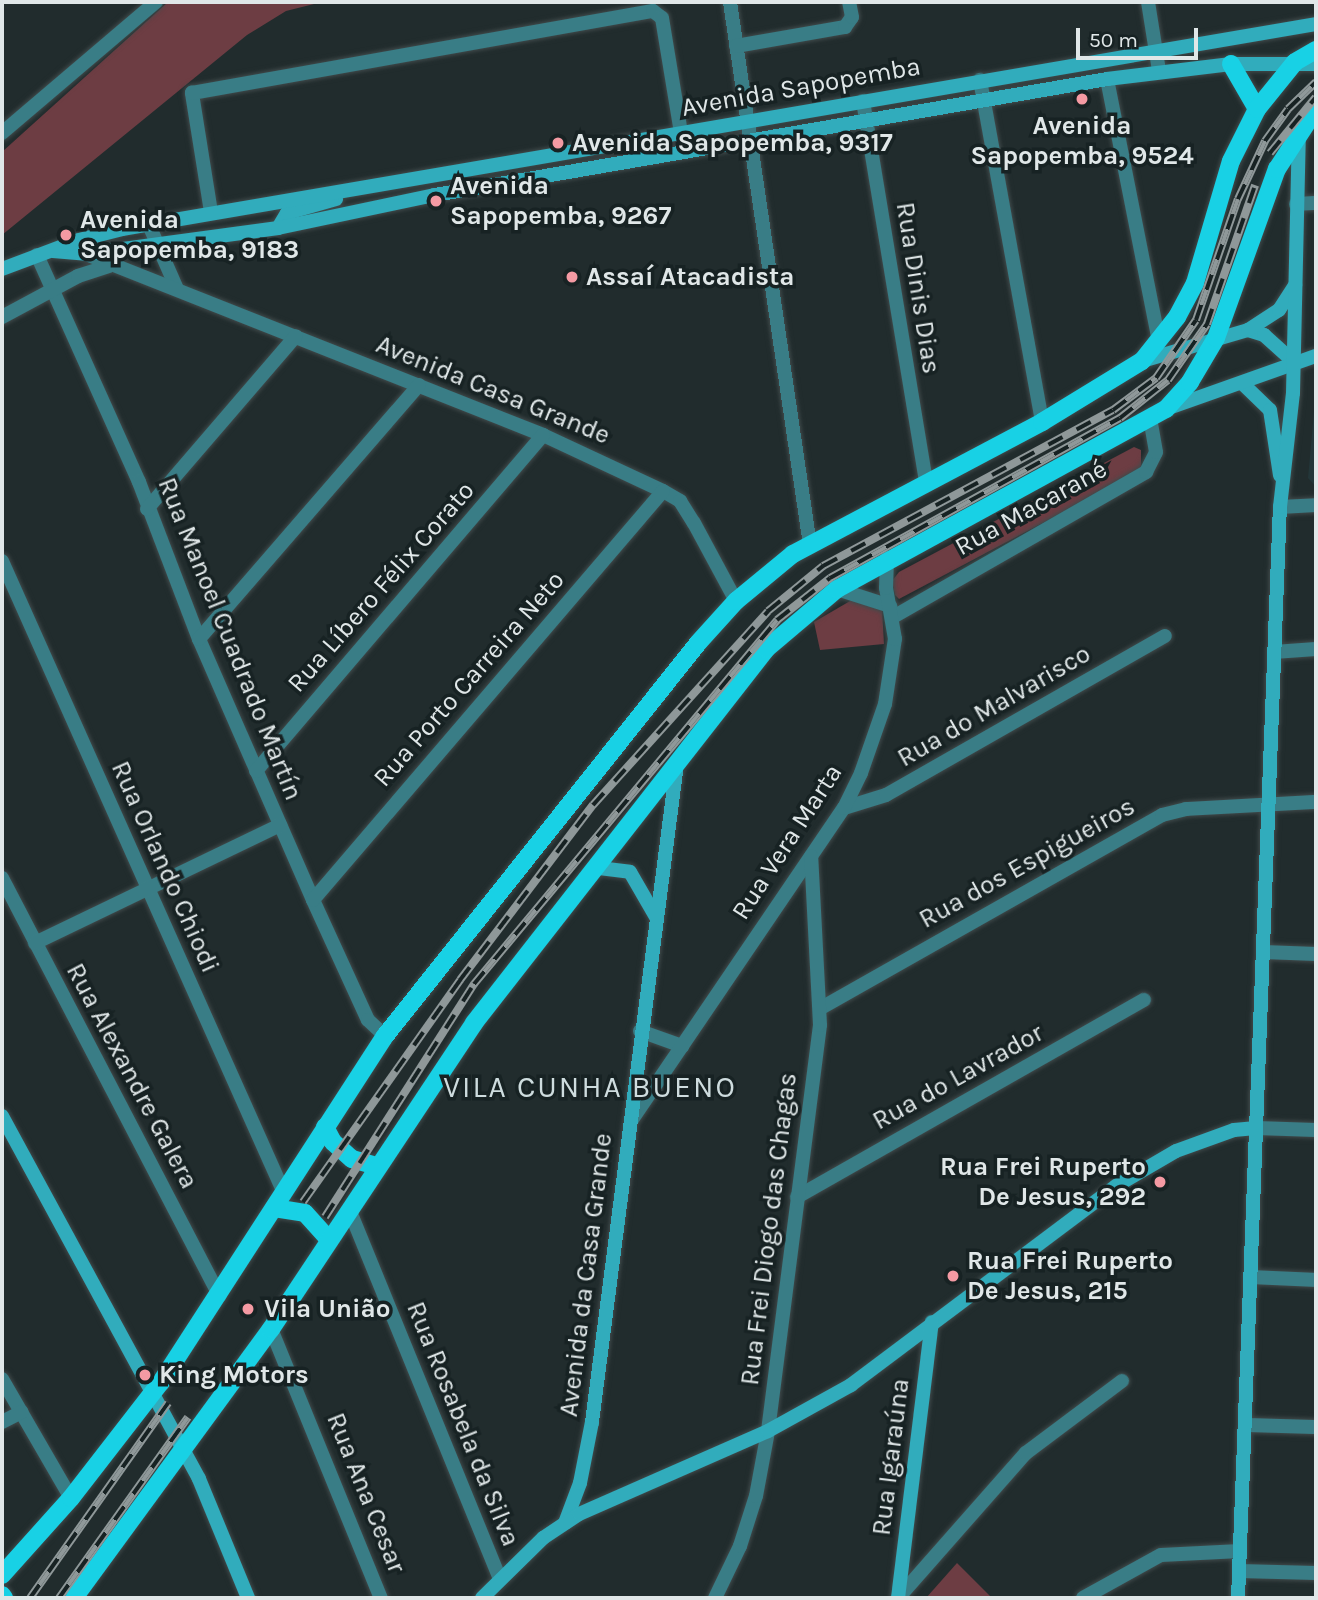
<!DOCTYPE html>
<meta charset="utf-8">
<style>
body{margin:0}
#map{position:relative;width:1318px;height:1600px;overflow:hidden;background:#212c2d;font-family:Karla,sans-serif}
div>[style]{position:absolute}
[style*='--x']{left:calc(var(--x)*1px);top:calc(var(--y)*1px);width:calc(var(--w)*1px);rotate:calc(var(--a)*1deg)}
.built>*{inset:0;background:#233639}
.green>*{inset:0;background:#6d3d43}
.roads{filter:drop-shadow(0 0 2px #404a4b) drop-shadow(0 0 2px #404a4b)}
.street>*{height:14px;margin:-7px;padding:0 7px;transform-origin:7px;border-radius:7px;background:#397d86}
.secondary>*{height:14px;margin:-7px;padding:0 7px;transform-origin:7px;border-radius:7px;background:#31acbc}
.primary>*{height:18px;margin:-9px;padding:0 9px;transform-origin:9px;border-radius:9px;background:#18d1e5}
.rail>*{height:8px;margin-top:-4px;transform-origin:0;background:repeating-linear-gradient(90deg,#172223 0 16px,#8f9899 0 32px);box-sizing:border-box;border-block:2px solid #8f9899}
.dots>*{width:19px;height:19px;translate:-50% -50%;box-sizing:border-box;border:4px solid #172223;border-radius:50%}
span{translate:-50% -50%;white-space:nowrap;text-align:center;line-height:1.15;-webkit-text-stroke:7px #172223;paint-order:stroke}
.street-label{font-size:26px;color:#e0e7e8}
.poi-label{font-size:26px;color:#e0e7e8;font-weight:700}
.left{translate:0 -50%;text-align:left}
.right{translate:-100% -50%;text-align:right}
.quarter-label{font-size:30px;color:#cedcde;letter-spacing:2px}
.frame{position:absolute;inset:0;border:4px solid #e0e7e8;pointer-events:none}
.scale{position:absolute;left:1076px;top:28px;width:122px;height:32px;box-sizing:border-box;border:4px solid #e0e7e8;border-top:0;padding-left:9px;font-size:21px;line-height:24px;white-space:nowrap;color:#e0e7e8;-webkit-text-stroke:5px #172223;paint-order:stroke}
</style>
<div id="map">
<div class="built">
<div style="clip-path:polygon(1316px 389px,1316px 487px,1308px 478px)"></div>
</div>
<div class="green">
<div style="clip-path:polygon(168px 2px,322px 2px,286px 11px,247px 35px,2px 235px,2px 152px)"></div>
<div style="clip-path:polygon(1134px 447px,1141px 450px,1141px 471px,899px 599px,895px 595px,892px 581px,899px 572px)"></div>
<div style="clip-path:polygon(857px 597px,882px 608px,884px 644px,820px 650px,814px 622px)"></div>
<div style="clip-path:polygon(957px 1563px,992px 1598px,926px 1598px)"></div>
</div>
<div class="roads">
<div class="street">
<div style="--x:730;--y:2;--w:549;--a:81.62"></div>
<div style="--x:1148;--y:2;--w:70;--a:80.9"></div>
<div style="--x:736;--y:46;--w:111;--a:-9.9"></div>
<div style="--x:845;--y:27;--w:12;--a:-55"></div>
<div style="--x:852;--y:17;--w:15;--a:-101"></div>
<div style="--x:1107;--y:79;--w:268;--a:78.8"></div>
<div style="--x:980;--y:80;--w:348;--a:79.7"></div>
<div style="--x:863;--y:101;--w:386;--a:80.6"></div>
<div style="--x:2;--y:133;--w:202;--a:-40.4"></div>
<div style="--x:1296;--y:204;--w:20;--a:-3"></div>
<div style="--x:211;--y:212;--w:121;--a:-99.1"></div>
<div style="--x:192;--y:93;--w:468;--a:-10.1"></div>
<div style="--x:653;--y:11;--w:11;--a:38"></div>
<div style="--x:662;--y:18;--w:117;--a:80.6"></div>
<div style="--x:149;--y:225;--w:70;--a:66.4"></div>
<div style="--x:86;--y:254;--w:492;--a:21.6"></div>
<div style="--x:543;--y:435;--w:132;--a:25"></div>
<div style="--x:663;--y:491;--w:20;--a:30"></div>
<div style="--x:680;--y:501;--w:26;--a:58"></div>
<div style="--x:694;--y:523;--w:89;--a:61.7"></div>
<div style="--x:37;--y:255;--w:249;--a:65.8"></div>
<div style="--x:139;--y:482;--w:168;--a:69.1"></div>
<div style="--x:199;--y:639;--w:285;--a:66.4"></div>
<div style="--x:313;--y:900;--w:132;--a:65.4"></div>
<div style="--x:368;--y:1020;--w:23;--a:43"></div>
<div style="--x:2;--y:317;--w:86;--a:-28.3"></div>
<div style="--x:78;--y:276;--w:33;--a:-18"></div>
<div style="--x:1280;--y:507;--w:36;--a:-3"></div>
<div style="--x:147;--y:509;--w:228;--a:-49.3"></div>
<div style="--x:2;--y:561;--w:692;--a:65.95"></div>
<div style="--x:837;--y:589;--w:56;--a:17.8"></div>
<div style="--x:893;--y:617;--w:292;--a:-29.8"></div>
<div style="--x:1146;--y:472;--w:22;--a:-63"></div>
<div style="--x:1156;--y:452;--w:34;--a:-100"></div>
<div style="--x:199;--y:639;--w:336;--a:-49.1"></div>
<div style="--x:1274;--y:652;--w:42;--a:-4.1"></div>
<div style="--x:256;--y:771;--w:442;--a:-49.5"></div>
<div style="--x:844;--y:808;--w:44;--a:-17.2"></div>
<div style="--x:886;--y:795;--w:321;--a:-29.7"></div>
<div style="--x:2;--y:878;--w:471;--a:62.5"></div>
<div style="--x:313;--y:900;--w:538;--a:-49.44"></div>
<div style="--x:35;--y:943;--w:272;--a:-25.7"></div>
<div style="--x:1264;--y:952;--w:52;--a:2.2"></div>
<div style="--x:821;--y:1008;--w:392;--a:-29.5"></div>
<div style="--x:1162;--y:815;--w:25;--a:-14"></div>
<div style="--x:1186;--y:809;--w:130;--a:-3.1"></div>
<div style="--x:640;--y:1031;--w:45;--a:19.7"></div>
<div style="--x:631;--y:1121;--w:379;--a:-55.8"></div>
<div style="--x:844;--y:808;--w:39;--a:-64"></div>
<div style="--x:861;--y:773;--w:73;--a:-70.8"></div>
<div style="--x:885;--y:704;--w:66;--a:-81.3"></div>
<div style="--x:895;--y:639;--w:52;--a:-100"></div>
<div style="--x:886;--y:588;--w:30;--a:-88"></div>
<div style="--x:1256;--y:1128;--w:60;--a:1.9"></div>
<div style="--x:797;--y:1197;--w:399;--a:-29.6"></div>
<div style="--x:349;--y:1209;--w:400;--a:67.8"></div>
<div style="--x:1252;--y:1277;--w:64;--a:2.7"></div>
<div style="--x:271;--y:1329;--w:291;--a:67.8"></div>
<div style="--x:2;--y:1379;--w:138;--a:59.9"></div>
<div style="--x:2;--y:1422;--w:22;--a:-27"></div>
<div style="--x:1246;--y:1425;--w:70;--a:1.6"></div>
<div style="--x:1239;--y:1571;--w:77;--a:1.5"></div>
<div style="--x:715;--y:1598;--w:58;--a:-64.3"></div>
<div style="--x:740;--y:1546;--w:52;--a:-72.3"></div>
<div style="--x:756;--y:1496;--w:66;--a:-79.5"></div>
<div style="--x:768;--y:1431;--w:409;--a:-82.7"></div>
<div style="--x:820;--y:1025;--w:169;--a:-93"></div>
<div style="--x:898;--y:1598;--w:193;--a:-48.6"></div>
<div style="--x:1026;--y:1453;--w:120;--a:-36.9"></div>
<div style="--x:1083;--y:1598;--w:89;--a:-28.9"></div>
<div style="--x:1161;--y:1555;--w:79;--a:-2.9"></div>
</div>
<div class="secondary">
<div style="--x:278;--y:228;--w:17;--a:-59"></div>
<div style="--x:287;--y:213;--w:51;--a:-15.9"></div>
<div style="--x:53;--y:251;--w:33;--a:5"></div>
<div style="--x:86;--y:254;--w:194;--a:-7.7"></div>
<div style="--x:278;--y:228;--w:160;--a:-11.9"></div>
<div style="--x:435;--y:195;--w:682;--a:-9.79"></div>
<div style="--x:1107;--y:79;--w:125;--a:-6.9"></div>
<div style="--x:1231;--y:64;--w:85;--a:0"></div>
<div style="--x:2;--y:269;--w:82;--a:-20.6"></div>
<div style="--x:79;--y:240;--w:44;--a:-14.3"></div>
<div style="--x:122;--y:229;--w:1211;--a:-9.74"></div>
<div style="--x:1248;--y:330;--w:17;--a:17"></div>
<div style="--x:1264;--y:335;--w:40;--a:42"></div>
<div style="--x:1142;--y:361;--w:110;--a:-16.3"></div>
<div style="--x:1248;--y:330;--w:37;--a:-33"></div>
<div style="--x:1279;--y:310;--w:30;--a:-57"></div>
<div style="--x:1244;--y:385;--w:36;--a:44"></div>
<div style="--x:1270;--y:410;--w:66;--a:81.3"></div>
<div style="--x:1166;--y:409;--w:159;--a:-19.5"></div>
<div style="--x:599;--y:868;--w:31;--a:7"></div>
<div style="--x:630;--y:872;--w:52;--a:60"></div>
<div style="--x:2;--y:1116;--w:413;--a:61.5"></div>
<div style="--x:199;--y:1479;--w:129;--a:67.6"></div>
<div style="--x:565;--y:1523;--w:43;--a:-69.4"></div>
<div style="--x:580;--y:1483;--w:62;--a:-78.9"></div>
<div style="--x:592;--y:1422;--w:663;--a:-82.64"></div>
<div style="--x:482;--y:1598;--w:86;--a:-44.5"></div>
<div style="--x:543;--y:1538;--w:43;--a:-33.7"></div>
<div style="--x:579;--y:1514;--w:206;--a:-23.7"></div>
<div style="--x:768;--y:1431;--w:95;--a:-29"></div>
<div style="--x:851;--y:1385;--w:331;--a:-36.9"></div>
<div style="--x:1116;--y:1186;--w:69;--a:-30.3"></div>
<div style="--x:1176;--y:1151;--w:62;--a:-19.9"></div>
<div style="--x:1234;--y:1130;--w:22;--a:-5"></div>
<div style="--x:898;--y:1598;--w:278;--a:-83"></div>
<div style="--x:1238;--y:1598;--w:1092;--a:-87.8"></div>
<div style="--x:1280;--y:507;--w:115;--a:-83.5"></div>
<div style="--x:1293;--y:393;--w:258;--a:-88.7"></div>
</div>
<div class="primary">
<div style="--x:1231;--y:64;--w:52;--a:60"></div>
<div style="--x:325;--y:1127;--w:17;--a:62"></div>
<div style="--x:333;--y:1142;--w:25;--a:42"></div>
<div style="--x:352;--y:1159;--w:26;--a:16"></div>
<div style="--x:274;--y:1208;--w:31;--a:9"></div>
<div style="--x:305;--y:1213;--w:36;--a:48"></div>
<div style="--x:2;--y:1575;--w:103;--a:-48.1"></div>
<div style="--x:71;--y:1498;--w:147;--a:-52.2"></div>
<div style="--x:161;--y:1382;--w:412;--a:-57.1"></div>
<div style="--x:385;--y:1036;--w:502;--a:-51.46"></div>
<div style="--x:698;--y:643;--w:57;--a:-47.9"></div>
<div style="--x:736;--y:601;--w:74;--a:-39.5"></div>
<div style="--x:793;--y:554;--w:282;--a:-27.9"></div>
<div style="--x:1042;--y:422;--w:117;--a:-31.4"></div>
<div style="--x:1142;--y:361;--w:56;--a:-51.5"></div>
<div style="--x:1177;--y:317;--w:38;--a:-62"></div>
<div style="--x:1195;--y:283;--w:127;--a:-73.6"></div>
<div style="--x:1231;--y:161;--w:58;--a:-63.4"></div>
<div style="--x:1257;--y:109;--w:60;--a:-51"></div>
<div style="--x:1295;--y:62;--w:24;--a:-30"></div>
<div style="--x:2;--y:1595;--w:4;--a:56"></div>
<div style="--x:74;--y:1598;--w:333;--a:-53.8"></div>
<div style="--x:271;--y:1329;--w:367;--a:-56.4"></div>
<div style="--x:474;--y:1023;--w:474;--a:-52"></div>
<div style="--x:766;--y:649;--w:93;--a:-40.2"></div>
<div style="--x:837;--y:589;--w:375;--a:-28.7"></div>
<div style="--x:1166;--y:409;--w:36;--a:-48"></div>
<div style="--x:1190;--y:382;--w:51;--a:-59.4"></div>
<div style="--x:1216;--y:338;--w:180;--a:-70.2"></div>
<div style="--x:1277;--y:169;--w:72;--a:-57"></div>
</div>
</div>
<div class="rail">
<div style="--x:1270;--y:153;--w:72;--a:-50.6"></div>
<div style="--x:303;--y:1202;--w:272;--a:-54.7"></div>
<div style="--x:460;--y:980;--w:220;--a:-52.8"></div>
<div style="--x:593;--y:805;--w:261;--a:-47.9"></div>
<div style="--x:768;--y:611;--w:71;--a:-39.3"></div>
<div style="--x:823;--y:566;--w:329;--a:-28.3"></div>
<div style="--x:1113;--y:410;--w:54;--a:-36.7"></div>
<div style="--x:1156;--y:378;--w:70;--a:-55.4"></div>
<div style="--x:1196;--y:320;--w:128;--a:-70.9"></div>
<div style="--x:1238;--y:199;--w:64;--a:-65"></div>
<div style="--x:1265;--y:141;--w:39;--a:-54"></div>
<div style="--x:1288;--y:109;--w:39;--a:-44"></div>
<div style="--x:325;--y:1217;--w:277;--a:-57.4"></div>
<div style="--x:474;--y:984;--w:474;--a:-50.2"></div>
<div style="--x:777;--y:620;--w:68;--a:-38.4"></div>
<div style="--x:830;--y:578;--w:331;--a:-28.9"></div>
<div style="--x:1120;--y:418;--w:61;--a:-38.4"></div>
<div style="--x:1168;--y:380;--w:68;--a:-55.1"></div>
<div style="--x:1207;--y:324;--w:147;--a:-70.9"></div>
<div style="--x:30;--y:1598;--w:239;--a:-54.7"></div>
<div style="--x:59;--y:1598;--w:222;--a:-54.5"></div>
</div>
<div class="dots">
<div style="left:1082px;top:99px;background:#f49aa3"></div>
<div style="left:558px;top:143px;background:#f49aa3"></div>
<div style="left:436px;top:201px;background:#f49aa3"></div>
<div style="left:66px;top:235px;background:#f49aa3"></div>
<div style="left:572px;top:277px;background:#f49aa3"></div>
<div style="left:1160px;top:1182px;background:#f49aa3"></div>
<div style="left:953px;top:1276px;background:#f49aa3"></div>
<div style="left:248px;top:1309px;background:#f49aa3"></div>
<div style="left:145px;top:1375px;background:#f49aa3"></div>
</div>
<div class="street-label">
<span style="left:801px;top:87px;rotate:-10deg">Avenida Sapopemba</span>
<span style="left:918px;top:288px;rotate:81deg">Rua Dinis Dias</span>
<span style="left:493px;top:390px;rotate:22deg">Avenida Casa Grande</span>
<span style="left:1031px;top:508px;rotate:-29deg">Rua Macarané</span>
<span style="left:381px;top:587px;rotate:-49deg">Rua Líbero Félix Corato</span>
<span style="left:230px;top:639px;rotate:68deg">Rua Manoel Cuadrado Martín</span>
<span style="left:469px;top:679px;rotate:-49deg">Rua Porto Carreira Neto</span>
<span style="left:994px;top:706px;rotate:-30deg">Rua do Malvarisco</span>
<span style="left:787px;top:842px;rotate:-57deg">Rua Vera Marta</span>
<span style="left:1027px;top:863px;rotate:-29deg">Rua dos Espigueiros</span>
<span style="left:165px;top:867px;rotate:66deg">Rua Orlando Chiodi</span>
<span style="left:132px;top:1076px;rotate:62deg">Rua Alexandre Galera</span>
<span style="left:958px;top:1077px;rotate:-29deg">Rua do Lavrador</span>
<span style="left:769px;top:1229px;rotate:-83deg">Rua Frei Diogo das Chagas</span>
<span style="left:586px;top:1275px;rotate:-83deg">Avenida da Casa Grande</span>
<span style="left:463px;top:1424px;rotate:68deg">Rua Rosabela da Silva</span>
<span style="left:891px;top:1457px;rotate:-83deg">Rua Igaraúna</span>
<span style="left:366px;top:1493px;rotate:68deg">Rua Ana Cesar</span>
</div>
<div class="poi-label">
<span style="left:1082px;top:141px">Avenida<br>Sapopemba, 9524</span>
<span class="left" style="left:572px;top:143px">Avenida Sapopemba, 9317</span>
<span class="left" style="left:450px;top:201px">Avenida<br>Sapopemba, 9267</span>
<span class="left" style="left:80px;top:235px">Avenida<br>Sapopemba, 9183</span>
<span class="left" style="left:586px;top:277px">Assaí Atacadista</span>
<span class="right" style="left:1146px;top:1182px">Rua Frei Ruperto<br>De Jesus, 292</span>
<span class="left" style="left:967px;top:1276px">Rua Frei Ruperto<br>De Jesus, 215</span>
<span class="left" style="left:264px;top:1309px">Vila União</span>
<span class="left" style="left:159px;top:1375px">King Motors</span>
</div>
<div class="quarter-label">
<span style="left:590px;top:1087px">VILA CUNHA BUENO</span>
</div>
<div class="frame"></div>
<div class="scale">50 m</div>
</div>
